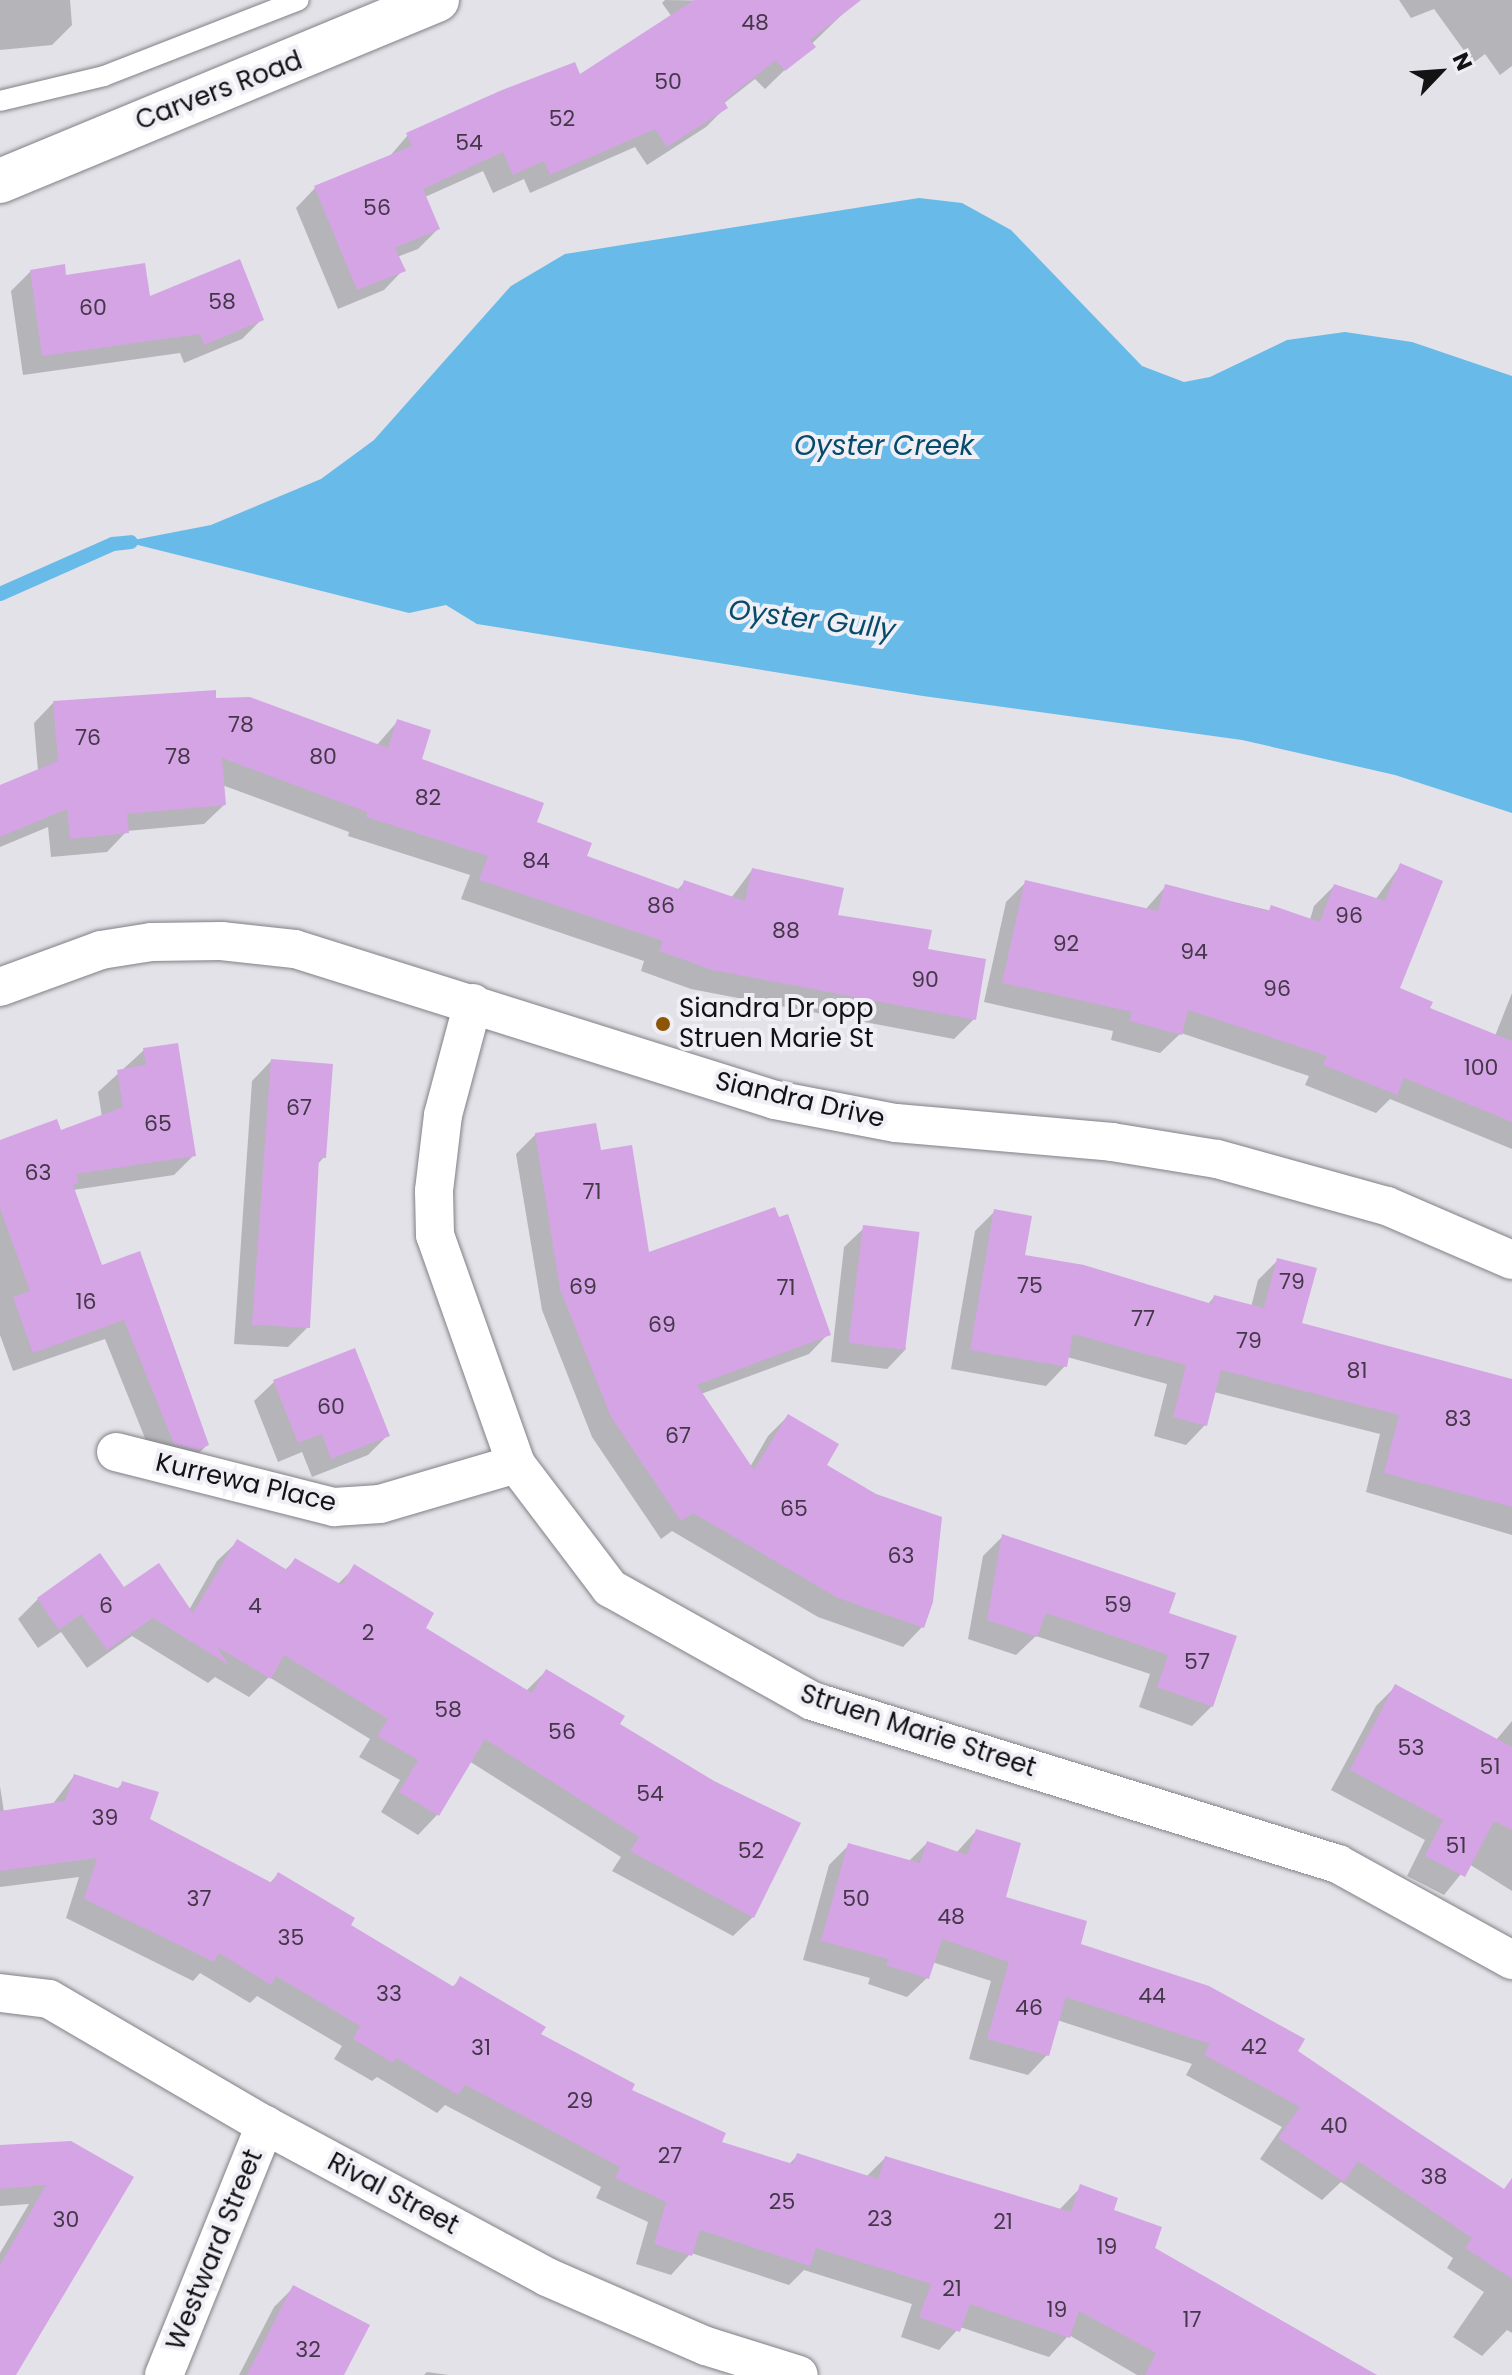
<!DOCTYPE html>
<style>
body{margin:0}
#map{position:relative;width:1512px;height:2375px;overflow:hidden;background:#e2e2e8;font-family:Poppins,sans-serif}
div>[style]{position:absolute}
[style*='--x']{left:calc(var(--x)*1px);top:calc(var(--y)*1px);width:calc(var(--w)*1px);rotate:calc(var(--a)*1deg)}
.water>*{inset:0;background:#68bae9}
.shadow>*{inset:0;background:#0003}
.stream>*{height:14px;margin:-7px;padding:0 7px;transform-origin:7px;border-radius:7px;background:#68bae9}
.building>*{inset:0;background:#d5a4e5;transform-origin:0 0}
.roads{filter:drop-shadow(0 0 2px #818187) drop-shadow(0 0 2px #818187)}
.lane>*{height:20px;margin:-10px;padding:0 10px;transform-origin:10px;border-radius:10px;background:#fff}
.street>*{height:38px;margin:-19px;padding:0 19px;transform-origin:19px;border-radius:19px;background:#fff}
.secondary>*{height:44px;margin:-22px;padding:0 22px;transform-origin:22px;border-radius:22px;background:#fff}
.dots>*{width:22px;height:22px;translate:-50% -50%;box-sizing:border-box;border:4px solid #f0eff6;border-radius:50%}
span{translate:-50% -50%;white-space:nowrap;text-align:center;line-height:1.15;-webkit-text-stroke:8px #f0eff6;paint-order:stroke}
.number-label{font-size:22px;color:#443749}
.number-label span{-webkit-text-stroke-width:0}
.street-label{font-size:26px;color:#131315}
.poi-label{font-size:26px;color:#131315}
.left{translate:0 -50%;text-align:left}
.water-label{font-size:28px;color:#064b6a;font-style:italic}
.north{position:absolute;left:1400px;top:32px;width:80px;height:80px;-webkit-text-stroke:6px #f0eff6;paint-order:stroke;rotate:65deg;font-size:22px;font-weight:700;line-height:32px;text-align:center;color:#131315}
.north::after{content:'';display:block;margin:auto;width:28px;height:36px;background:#131315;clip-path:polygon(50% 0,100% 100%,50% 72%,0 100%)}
</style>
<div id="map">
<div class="water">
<div style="clip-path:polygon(919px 198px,962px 203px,1011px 230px,1142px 366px,1184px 382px,1210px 377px,1287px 340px,1345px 332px,1412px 342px,1512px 376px,1512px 813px,1395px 775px,1242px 740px,923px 696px,477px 624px,446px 605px,409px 613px,138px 545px,113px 544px,211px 525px,321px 479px,374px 440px,511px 286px,565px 254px)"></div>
</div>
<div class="shadow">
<div style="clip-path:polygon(0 0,70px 0,72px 25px,52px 45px,0 50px)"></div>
<div style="clip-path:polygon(665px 0,854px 3px,765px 89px,755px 79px,723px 104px,725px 108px,706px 127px,647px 165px,635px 147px,530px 193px,524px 179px,493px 193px,483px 171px,425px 197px,438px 229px,418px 249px,397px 257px,403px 270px,384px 290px,338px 309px,296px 208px,315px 188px,389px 157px,408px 135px,579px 77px,672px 17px,662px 3px)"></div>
<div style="clip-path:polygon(1399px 0,1512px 0,1512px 66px,1500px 75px,1485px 54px,1473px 63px,1434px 9px,1411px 18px)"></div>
<div style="clip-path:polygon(31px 271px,148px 299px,262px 319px,242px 339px,184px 363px,180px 353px,23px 375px,11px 291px)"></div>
<div style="clip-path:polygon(215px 701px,376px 746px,397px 722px,420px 760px,585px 858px,676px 891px,685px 882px,731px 898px,752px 870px,835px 917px,926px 951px,974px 1019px,954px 1039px,691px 989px,641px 971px,644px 961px,461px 899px,470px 875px,348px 836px,349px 832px,222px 785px,224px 805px,204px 824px,127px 831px,107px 852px,51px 857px,48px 827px,0 847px,0 787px,38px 771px,34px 723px,53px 703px)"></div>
<div style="clip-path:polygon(1400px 866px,1398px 989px,1427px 1009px,1495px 1036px,1512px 993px,1512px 1149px,1390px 1099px,1376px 1113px,1305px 1085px,1309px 1076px,1181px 1033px,1160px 1053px,1111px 1040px,1113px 1031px,984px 1002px,1006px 902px,1025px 883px,1145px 910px,1166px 886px,1310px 920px,1314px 906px,1334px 886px,1375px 900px)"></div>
<div style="clip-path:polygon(144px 1050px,194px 1155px,174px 1175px,73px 1190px,101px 1268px,207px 1445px,187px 1465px,155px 1463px,105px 1339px,13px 1371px,0 1335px,0 1142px,59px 1132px,102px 1117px,98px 1092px)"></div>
<div style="clip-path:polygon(271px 1061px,324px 1157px,316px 1166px,308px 1327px,288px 1347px,234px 1344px,252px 1081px)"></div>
<div style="clip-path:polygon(536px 1134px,599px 1152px,647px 1255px,828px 1334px,809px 1354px,701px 1394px,750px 1467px,768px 1436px,788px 1416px,824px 1465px,922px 1627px,903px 1647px,818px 1617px,672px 1531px,661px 1539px,592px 1437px,542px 1310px,516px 1154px)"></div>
<div style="clip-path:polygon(995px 1211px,1023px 1257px,1207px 1305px,1214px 1297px,1251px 1307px,1258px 1280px,1278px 1260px,1300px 1325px,1512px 1413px,1512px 1535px,1366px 1492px,1380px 1434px,1214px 1392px,1205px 1425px,1186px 1445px,1154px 1436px,1167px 1384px,1067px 1357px,1065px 1366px,1046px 1386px,951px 1369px,975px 1231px)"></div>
<div style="clip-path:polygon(864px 1228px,906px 1349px,887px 1369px,831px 1362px,844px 1247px)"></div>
<div style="clip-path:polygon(274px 1382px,388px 1435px,368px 1455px,312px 1477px,302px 1452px,278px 1462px,254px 1401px)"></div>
<div style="clip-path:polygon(1003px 1536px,1166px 1614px,1212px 1706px,1192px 1726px,1139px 1707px,1150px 1674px,1036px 1636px,1016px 1655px,968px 1639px,983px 1556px)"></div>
<div style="clip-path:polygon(237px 1542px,285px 1570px,295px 1560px,337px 1585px,355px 1567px,423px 1629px,526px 1691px,546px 1671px,617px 1725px,753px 1917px,733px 1936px,612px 1871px,621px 1857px,469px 1761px,437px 1815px,418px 1835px,381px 1812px,400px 1780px,359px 1757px,370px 1739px,269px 1677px,249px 1697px,215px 1677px,208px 1683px,132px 1636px,87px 1668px,61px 1632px,38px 1648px,18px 1619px,38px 1599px,123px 1590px,189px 1610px,217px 1561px)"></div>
<div style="clip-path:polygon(1396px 1686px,1496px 1740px,1512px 1721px,1512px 1891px,1469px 1864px,1444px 1895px,1407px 1876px,1425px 1840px,1331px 1790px,1376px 1706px)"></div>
<div style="clip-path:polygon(74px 1776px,116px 1790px,123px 1783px,148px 1820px,269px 1884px,278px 1874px,349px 1925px,451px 1988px,461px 1979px,538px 2035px,720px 2143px,788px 2165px,798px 2155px,866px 2177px,885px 2158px,1059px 2210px,1081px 2187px,1153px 2249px,1373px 2375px,1137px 2375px,1069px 2335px,1049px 2357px,960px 2327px,939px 2350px,901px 2337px,912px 2304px,804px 2270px,789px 2285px,691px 2253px,671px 2275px,636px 2264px,648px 2222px,596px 2198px,601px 2187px,445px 2105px,437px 2113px,377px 2077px,372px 2081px,334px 2059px,342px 2046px,257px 1996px,250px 2003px,200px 1973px,193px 1981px,66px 1918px,79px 1877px,0 1887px,0 1786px,4px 1812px,52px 1805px)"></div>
<div style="clip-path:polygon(976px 1831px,1003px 1899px,1078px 1946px,1296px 2052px,1503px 2191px,1512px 2184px,1512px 2333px,1507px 2330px,1482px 2356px,1453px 2337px,1484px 2292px,1447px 2268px,1453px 2258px,1341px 2182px,1322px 2200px,1260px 2159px,1282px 2127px,1186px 2075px,1192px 2064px,1057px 2020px,1047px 2055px,1028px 2075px,969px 2059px,991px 1981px,932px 1962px,927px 1978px,907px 1997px,868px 1984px,870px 1978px,803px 1960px,829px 1865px,849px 1845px,908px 1862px,927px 1843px,956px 1853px)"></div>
<div style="clip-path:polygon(70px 2143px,14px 2375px,0 2375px,0 2253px,29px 2204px,0 2206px,0 2147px)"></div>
<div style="clip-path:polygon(293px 2288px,342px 2375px,239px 2375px,274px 2307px)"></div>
<div style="clip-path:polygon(427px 2372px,449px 2375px,424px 2375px)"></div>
</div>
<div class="stream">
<div style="--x:0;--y:594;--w:124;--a:-23.9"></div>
<div style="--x:113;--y:544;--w:18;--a:-6"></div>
</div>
<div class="building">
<div style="clip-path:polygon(694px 0,861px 0,810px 40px,816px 47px,785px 71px,776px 60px,724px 101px,728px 108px,667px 147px,655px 129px,550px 175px,544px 161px,513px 175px,503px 152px,423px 189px,440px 229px,395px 248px,406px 271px,357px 290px,314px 186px,412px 146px,406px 133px,502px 90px,575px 62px,580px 74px)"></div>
<div style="clip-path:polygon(240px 259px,264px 320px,204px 345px,200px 334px,42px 356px,30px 270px,65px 264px,66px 275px,145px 263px,150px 296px)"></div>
<div style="clip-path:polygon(216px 690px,216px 698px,250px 697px,388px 748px,397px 719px,431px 730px,422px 759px,544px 803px,537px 822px,592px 843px,587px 856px,681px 890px,684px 880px,745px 901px,752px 868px,844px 888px,838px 915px,932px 930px,928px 949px,986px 959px,976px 1020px,712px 970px,659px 951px,663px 941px,479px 880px,488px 856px,366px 817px,367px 812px,222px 758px,226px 805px,127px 814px,129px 833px,70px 839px,67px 809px,0 837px,0 785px,58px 761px,53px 701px)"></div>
<div style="clip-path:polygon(1400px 863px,1443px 881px,1400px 988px,1433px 1002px,1430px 1008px,1512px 1041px,1512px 1122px,1404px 1078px,1397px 1095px,1323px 1065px,1327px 1056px,1188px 1010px,1182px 1035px,1129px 1021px,1132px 1012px,1002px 983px,1025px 880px,1158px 911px,1165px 884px,1269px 911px,1271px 905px,1320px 922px,1334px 884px,1385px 901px)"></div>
<div style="clip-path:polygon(178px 1043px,196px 1156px,76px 1174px,79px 1183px,73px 1185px,102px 1265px,140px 1251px,209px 1445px,198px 1450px,174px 1444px,124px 1320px,33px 1353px,13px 1297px,30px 1291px,0 1208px,0 1140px,57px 1119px,61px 1130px,123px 1107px,117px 1070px,146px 1065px,143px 1048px)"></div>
<div style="clip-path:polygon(271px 1059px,333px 1064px,326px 1158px,319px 1158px,310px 1328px,252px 1325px)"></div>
<div style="clip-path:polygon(596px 1123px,601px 1150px,632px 1145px,649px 1252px,775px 1207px,779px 1217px,788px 1214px,831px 1335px,697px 1385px,754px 1470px,788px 1414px,839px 1444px,827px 1465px,876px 1494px,942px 1517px,933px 1602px,924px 1628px,838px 1598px,693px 1513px,681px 1521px,611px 1417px,560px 1289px,535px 1133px)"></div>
<div style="clip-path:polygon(994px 1209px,1032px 1216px,1025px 1255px,1084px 1265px,1212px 1304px,1214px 1295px,1264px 1308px,1277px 1258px,1317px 1268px,1302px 1323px,1512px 1379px,1512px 1507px,1384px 1473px,1399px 1415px,1221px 1370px,1207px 1426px,1173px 1417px,1186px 1365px,1073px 1334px,1067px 1367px,970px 1350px)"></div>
<div style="left:863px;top:1225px;width:57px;height:119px;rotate:7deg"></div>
<div style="clip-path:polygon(355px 1348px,390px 1436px,331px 1459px,322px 1434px,298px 1443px,273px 1380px)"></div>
<div style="clip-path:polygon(1002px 1534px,1176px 1593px,1169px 1613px,1237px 1636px,1213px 1707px,1157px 1687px,1168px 1655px,1046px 1613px,1037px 1637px,987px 1620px)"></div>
<div style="clip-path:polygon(237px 1539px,287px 1570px,295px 1558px,342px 1585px,354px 1564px,434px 1613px,426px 1628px,532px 1693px,546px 1669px,625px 1716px,620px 1724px,714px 1781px,801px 1823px,754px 1918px,630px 1851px,639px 1837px,485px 1739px,439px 1816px,399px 1792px,418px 1760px,377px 1736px,388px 1719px,284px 1655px,271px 1679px,217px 1647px,229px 1665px,153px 1618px,107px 1650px,81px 1614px,59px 1630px,37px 1598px,100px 1553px,124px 1587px,159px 1563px,193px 1613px)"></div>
<div style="clip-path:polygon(1395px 1684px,1512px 1747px,1512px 1830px,1494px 1821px,1465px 1877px,1425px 1856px,1443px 1820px,1350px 1770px)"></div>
<div style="clip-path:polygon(74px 1774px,120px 1789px,122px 1781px,159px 1792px,150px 1819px,272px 1883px,278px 1872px,355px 1918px,351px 1925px,454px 1987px,460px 1976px,546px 2027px,541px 2034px,635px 2084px,632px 2090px,726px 2133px,722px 2142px,793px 2164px,797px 2153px,878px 2179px,885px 2156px,1071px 2212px,1080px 2184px,1118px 2198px,1114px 2210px,1162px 2227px,1155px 2248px,1377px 2375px,1145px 2375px,1156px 2353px,1079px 2311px,1070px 2338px,970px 2304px,960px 2332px,919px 2317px,931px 2284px,816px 2248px,810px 2266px,700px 2230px,692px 2256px,654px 2244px,666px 2202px,615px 2178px,620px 2167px,465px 2085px,458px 2095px,396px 2058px,393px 2063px,353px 2039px,360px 2026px,276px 1976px,271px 1985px,219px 1953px,214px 1962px,84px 1899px,97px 1858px,0 1871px,0 1811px,65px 1801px)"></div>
<div style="clip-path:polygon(976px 1829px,1021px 1843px,1006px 1897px,1087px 1921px,1081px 1944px,1209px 1986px,1305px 2039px,1298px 2051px,1413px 2129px,1504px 2189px,1512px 2178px,1512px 2279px,1465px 2248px,1472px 2238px,1358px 2161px,1344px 2182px,1278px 2138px,1300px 2107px,1204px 2055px,1210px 2044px,1066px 1997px,1049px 2056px,987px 2039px,1009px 1962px,942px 1939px,929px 1979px,886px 1965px,888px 1959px,821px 1941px,848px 1843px,920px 1863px,927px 1841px,967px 1855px)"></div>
<div style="clip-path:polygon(71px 2141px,134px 2177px,16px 2375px,0 2375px,0 2265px,46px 2185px,0 2189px,0 2145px)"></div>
<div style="clip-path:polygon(293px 2285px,370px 2325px,344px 2375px,247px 2375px)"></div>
</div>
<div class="roads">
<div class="lane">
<div style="--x:0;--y:101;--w:107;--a:-13.5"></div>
<div style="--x:104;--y:76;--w:209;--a:-21.3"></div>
</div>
<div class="street">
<div style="--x:0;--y:987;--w:108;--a:-20.1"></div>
<div style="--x:101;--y:950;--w:51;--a:-9.1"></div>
<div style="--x:151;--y:942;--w:70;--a:-0.8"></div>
<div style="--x:221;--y:941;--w:74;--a:6.2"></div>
<div style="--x:295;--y:949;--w:503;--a:17.46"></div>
<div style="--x:775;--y:1100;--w:123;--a:10.8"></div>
<div style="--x:896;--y:1123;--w:217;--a:5"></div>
<div style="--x:1112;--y:1142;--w:106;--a:9.2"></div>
<div style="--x:1217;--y:1159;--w:176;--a:15.5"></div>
<div style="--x:1387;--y:1206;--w:136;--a:23.4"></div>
<div style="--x:473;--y:1003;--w:116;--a:105"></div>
<div style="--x:443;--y:1115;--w:77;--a:96.8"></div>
<div style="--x:434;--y:1191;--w:44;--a:88.7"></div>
<div style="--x:435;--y:1235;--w:243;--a:70.5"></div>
<div style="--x:516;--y:1464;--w:156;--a:52.8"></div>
<div style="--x:610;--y:1588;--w:231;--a:29.2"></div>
<div style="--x:812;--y:1701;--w:551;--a:17.22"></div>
<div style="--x:1338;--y:1864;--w:199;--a:28.9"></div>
<div style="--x:116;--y:1452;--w:225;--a:14.2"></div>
<div style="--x:334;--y:1507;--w:46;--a:-3.7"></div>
<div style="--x:380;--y:1504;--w:142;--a:-16.4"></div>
<div style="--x:0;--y:1993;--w:49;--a:7"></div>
<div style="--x:49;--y:1999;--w:250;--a:30.3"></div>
<div style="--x:265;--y:2125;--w:320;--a:28.3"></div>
<div style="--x:547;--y:2277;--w:173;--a:23.5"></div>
<div style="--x:706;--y:2346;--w:97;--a:17.3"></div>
<div style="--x:164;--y:2375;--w:270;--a:-68"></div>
</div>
<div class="secondary">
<div style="--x:0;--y:181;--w:473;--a:-22.5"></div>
</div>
</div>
<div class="dots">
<div style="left:663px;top:1024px;background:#8c5507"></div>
</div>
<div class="number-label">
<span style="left:755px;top:23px">48</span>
<span style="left:668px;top:82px">50</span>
<span style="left:562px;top:119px">52</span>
<span style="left:469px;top:143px">54</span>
<span style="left:377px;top:208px">56</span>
<span style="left:222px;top:302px">58</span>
<span style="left:93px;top:308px">60</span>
<span style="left:241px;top:725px">78</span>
<span style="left:88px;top:738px">76</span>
<span style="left:178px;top:757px">78</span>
<span style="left:323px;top:757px">80</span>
<span style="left:428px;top:798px">82</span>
<span style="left:536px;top:861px">84</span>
<span style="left:661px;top:906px">86</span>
<span style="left:1349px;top:916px">96</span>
<span style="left:786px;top:931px">88</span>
<span style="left:1066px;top:944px">92</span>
<span style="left:1194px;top:952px">94</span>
<span style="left:925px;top:980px">90</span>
<span style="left:1277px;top:989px">96</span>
<span style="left:1481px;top:1068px">100</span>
<span style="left:299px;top:1108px">67</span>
<span style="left:158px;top:1124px">65</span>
<span style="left:38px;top:1173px">63</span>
<span style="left:592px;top:1192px">71</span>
<span style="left:1292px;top:1282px">79</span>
<span style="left:1030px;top:1286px">75</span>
<span style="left:583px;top:1287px">69</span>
<span style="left:786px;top:1288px">71</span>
<span style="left:86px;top:1302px">16</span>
<span style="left:1143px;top:1319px">77</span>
<span style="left:662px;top:1325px">69</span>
<span style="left:1249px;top:1341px">79</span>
<span style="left:1357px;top:1371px">81</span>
<span style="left:331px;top:1407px">60</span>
<span style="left:1458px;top:1419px">83</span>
<span style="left:678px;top:1436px">67</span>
<span style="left:794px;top:1509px">65</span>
<span style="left:901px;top:1556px">63</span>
<span style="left:1118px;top:1605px">59</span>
<span style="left:106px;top:1606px">6</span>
<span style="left:255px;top:1606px">4</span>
<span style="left:368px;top:1633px">2</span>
<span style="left:1197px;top:1662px">57</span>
<span style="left:448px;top:1710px">58</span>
<span style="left:562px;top:1732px">56</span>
<span style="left:1411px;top:1748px">53</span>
<span style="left:1490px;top:1767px">51</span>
<span style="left:650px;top:1794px">54</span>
<span style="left:105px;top:1818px">39</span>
<span style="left:1456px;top:1846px">51</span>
<span style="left:751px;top:1851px">52</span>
<span style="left:199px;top:1899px">37</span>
<span style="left:856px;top:1899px">50</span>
<span style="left:951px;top:1917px">48</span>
<span style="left:291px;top:1938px">35</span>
<span style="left:389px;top:1994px">33</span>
<span style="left:1152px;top:1996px">44</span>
<span style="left:1029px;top:2008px">46</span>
<span style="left:1254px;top:2047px">42</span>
<span style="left:481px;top:2048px">31</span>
<span style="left:580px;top:2101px">29</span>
<span style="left:1334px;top:2126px">40</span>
<span style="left:670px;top:2156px">27</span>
<span style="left:1434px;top:2177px">38</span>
<span style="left:782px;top:2202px">25</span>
<span style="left:880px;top:2219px">23</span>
<span style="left:66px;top:2220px">30</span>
<span style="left:1003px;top:2222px">21</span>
<span style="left:1107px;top:2247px">19</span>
<span style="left:952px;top:2289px">21</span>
<span style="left:1057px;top:2310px">19</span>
<span style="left:1192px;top:2320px">17</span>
<span style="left:308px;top:2350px">32</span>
</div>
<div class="street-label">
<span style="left:219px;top:91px;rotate:-21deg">Carvers Road</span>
<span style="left:800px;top:1100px;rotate:13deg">Siandra Drive</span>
<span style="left:246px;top:1483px;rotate:13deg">Kurrewa Place</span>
<span style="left:918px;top:1731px;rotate:18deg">Struen Marie Street</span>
<span style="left:393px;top:2194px;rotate:28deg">Rival Street</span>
<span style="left:215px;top:2250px;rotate:-68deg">Westward Street</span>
</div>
<div class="poi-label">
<span class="left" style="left:679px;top:1024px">Siandra Dr opp<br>Struen Marie St</span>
</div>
<div class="water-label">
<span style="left:884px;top:446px">Oyster Creek</span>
<span style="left:812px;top:620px;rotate:7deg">Oyster Gully</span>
</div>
<div class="north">N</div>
</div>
